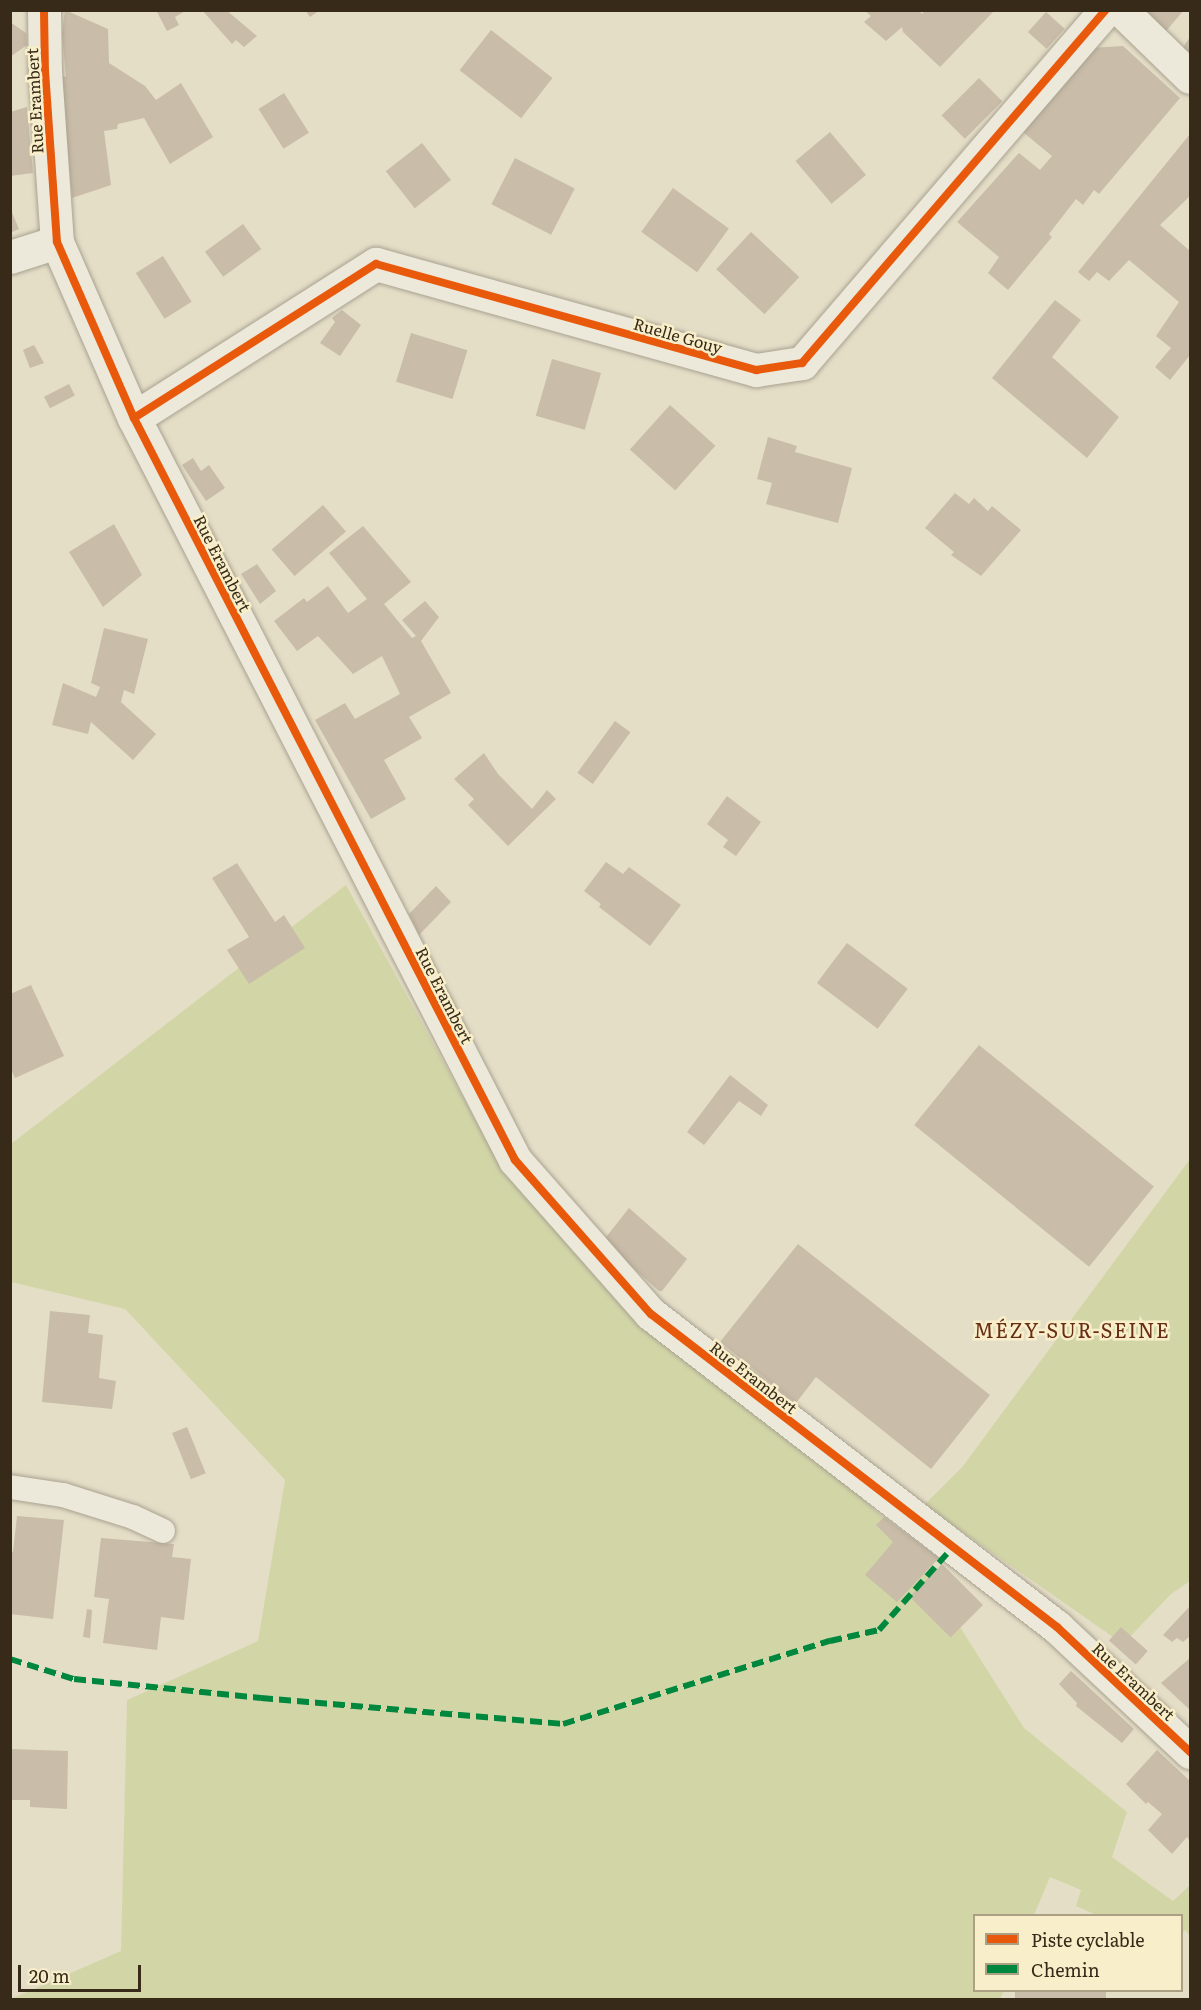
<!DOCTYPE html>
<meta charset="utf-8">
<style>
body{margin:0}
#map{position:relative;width:1201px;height:2010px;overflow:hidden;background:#e5dec7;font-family:Literata,serif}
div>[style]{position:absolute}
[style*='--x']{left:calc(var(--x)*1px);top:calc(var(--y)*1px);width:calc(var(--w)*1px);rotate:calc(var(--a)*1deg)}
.green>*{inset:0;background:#d2d6a7}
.building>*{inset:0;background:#c9bca8;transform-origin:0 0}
.roads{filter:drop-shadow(0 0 2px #a9a291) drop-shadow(0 0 2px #a9a291)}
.lane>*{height:24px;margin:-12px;padding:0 12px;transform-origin:12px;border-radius:12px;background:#ece8da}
.street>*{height:33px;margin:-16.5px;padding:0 16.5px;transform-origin:16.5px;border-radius:16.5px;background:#ece8da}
.quiet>*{height:6px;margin-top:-3px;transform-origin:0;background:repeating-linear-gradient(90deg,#00873e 0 12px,transparent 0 18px)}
.cycleway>*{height:8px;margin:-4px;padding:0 4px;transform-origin:4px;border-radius:4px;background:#e8590c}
span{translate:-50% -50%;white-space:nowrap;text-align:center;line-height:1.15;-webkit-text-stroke:5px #f8efca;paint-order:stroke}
.street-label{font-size:16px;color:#372a19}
.quarter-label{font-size:20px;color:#682d15;letter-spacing:1.5px}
.frame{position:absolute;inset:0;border:12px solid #372a19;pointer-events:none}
.legend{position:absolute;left:973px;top:1914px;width:210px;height:78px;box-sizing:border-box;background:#f8efca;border:2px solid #aba083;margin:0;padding:8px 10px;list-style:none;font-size:18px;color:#372a19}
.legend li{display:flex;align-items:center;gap:12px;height:30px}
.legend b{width:30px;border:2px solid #aba083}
.scale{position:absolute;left:18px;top:1965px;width:123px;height:27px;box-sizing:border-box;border:3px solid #372a19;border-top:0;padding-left:8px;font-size:18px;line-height:21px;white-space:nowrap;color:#372a19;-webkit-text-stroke:4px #f8efca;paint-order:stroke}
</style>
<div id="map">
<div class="green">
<div style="clip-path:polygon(346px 885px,504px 1172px,901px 1534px,1024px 1728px,1127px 1812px,1112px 1857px,1173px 1901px,1190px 1885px,1190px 1936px,1185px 1930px,1182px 1934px,1182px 1916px,1096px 1915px,1076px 1906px,1081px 1890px,1050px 1877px,1034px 1915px,974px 1916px,974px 1990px,1004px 1991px,1000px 1999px,11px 1999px,121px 1951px,127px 1700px,258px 1641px,285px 1480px,125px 1309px,11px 1282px,11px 1144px)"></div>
<div style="clip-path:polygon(1190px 1159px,1190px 1581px,1171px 1594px,1123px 1644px,924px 1505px,963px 1466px)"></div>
</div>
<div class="building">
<div style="clip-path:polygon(65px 10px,108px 29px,109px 63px,145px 86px,156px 100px,181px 83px,213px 137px,170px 164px,144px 118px,118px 124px,117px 129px,104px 131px,111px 185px,72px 198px,61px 75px,66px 77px,62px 33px)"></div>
<div style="clip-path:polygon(156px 10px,187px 10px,175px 17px,179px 25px,167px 31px)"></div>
<div style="clip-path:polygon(202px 10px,226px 10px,257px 36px,244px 47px,236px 40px,232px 44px)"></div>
<div style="clip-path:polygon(305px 10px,320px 10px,310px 17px)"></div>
<div style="clip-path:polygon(864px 10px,919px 10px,922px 14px,925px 10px,995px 10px,940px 67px,903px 32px,902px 27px,886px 41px,864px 22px,871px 16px)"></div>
<div style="clip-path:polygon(1145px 10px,1184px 10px,1166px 31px)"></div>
<div style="left:1046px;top:12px;width:25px;height:27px;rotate:42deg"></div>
<div style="clip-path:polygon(10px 22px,26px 33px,27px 45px,10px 57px)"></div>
<div style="left:491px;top:30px;width:78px;height:51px;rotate:38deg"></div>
<div style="clip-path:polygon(1190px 37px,1190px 57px,1182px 49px)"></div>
<div style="clip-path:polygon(1123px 46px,1180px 98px,1099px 194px,1094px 190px,1083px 205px,1076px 199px,1049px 234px,1052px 237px,1008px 290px,988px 273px,999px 257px,957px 222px,1019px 153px,1040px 170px,1052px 156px,1018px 128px,1090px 48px)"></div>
<div style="left:979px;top:78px;width:33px;height:53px;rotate:45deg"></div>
<div style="left:284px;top:93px;width:47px;height:30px;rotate:58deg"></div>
<div style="clip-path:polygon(27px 107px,33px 173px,10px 176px,10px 112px)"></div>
<div style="left:830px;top:132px;width:56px;height:45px;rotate:50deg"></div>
<div style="clip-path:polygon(1190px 134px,1190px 196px,1160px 225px,1190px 251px,1190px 355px,1170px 380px,1155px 367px,1171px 348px,1156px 336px,1179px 302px,1129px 260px,1109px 281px,1097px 272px,1089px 281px,1078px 272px)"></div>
<div style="left:422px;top:143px;width:47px;height:46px;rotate:52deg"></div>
<div style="left:515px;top:158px;width:67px;height:52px;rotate:27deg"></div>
<div style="left:673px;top:188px;width:69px;height:54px;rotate:36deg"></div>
<div style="clip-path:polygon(10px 208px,19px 229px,10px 233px)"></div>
<div style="left:243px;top:224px;width:31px;height:47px;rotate:54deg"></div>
<div style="left:751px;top:232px;width:66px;height:51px;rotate:43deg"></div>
<div style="left:163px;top:256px;width:54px;height:32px;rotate:58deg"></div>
<div style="clip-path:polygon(1055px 300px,1081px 320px,1052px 357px,1119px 417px,1087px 458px,992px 378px)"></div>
<div style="clip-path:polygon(342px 310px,361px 325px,340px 356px,320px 343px,335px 322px,332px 318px)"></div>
<div style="left:411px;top:333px;width:59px;height:51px;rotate:17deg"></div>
<div style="clip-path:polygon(34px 345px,44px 363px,30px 368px,23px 350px)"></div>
<div style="left:552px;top:359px;width:51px;height:59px;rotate:16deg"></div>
<div style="left:69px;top:384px;width:13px;height:28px;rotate:63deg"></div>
<div style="left:670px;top:405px;width:61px;height:60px;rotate:42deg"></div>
<div style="clip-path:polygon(768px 437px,797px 446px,795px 452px,852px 468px,838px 523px,766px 504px,772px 483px,757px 479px)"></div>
<div style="clip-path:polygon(193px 458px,201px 471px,209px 465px,225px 488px,206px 501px,182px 465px)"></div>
<div style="clip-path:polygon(955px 493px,969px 504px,974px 498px,988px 511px,992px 506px,1021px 530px,981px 576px,951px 555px,954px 552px,925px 528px)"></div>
<div style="left:323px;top:505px;width:35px;height:68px;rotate:49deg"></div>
<div style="clip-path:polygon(114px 524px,142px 575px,103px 607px,69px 552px)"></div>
<div style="clip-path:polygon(363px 526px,411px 582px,384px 604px,412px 638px,416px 636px,402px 620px,425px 601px,439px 617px,421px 641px,451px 693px,409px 717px,422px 738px,384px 760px,406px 799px,371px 819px,315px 720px,345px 703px,355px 719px,400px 694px,382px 656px,353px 674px,318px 636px,297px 651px,274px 621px,304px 598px,307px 602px,328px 586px,348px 613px,367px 599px,329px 553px)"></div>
<div style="clip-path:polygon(257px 564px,276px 591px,260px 604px,241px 574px)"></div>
<div style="clip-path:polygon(104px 628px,148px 639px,134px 694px,124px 690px,121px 702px,156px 734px,133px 760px,91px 722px,88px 734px,52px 725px,63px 683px,96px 697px,100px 687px,91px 683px)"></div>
<div style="left:615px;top:721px;width:19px;height:64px;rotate:36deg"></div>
<div style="clip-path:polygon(484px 753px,498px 774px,532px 809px,547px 790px,556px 799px,508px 846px,468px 805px,474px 799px,454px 779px)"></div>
<div style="clip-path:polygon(727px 796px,761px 822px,736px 856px,723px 847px,728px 840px,707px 824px)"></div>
<div style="clip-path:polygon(606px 862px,623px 874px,629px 867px,681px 905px,650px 946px,599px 907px,601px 904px,584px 891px)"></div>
<div style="clip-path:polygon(237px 863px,275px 922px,284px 915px,305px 948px,249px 984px,227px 950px,249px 937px,212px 878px)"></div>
<div style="clip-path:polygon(436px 886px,451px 902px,419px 935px,409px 914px)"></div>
<div style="left:847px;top:943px;width:76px;height:50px;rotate:37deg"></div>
<div style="clip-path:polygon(31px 985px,64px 1056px,15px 1078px,10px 1067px,10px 994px)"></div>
<div style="left:979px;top:1045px;width:225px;height:103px;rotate:39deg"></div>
<div style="clip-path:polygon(730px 1075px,768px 1105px,761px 1116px,739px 1101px,704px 1145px,687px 1132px)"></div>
<div style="clip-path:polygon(629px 1208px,687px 1259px,662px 1291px,659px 1291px,603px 1241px)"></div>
<div style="clip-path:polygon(798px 1244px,990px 1395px,931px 1469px,816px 1377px,796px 1403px,720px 1342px)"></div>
<div style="clip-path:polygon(50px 1311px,90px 1315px,88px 1333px,103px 1335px,99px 1378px,116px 1381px,112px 1409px,42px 1402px)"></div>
<div style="left:187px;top:1427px;width:50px;height:16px;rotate:68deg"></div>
<div style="clip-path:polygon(17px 1516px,64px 1520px,53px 1619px,10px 1614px,10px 1552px,13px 1552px)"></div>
<div style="clip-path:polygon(884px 1517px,939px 1558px,897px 1602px,865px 1575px,893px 1542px,876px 1525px)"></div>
<div style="clip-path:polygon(101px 1538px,174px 1544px,172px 1557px,191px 1559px,184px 1620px,161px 1617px,157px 1650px,103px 1643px,109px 1599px,94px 1597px)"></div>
<div style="left:942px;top:1564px;width:58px;height:46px;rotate:45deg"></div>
<div style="clip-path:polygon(1190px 1606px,1190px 1636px,1183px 1642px,1177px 1638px,1172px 1642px,1163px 1635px)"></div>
<div style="clip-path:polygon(87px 1609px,92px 1610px,90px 1638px,83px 1637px)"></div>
<div style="left:1121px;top:1627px;width:36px;height:18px;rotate:42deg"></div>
<div style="clip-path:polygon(1190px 1658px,1190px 1710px,1161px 1683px)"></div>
<div style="clip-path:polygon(1071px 1671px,1134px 1729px,1122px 1743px,1076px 1706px,1077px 1703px,1059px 1684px)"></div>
<div style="clip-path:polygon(10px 1749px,68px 1751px,67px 1809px,30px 1807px,30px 1800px,10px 1800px)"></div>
<div style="clip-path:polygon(1157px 1750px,1190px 1781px,1190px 1841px,1187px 1837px,1172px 1854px,1148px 1830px,1162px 1814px,1148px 1802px,1146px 1804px,1126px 1784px)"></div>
<div style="left:1015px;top:1990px;width:91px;height:11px"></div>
</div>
<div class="roads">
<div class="lane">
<div style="--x:10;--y:1487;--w:54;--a:8.6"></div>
<div style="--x:63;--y:1495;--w:73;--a:17.4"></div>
<div style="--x:133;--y:1517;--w:33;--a:25"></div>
</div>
<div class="street">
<div style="--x:44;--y:10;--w:61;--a:89.1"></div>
<div style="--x:45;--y:71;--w:171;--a:86"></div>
<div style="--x:57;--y:242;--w:192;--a:66.4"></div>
<div style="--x:134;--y:418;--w:834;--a:62.82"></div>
<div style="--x:515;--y:1160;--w:205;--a:48.6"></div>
<div style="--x:651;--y:1314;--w:513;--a:37.63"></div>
<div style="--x:1057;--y:1627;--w:183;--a:43.2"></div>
<div style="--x:1121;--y:10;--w:96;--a:44.2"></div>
<div style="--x:10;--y:257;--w:49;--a:-17.7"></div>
<div style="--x:134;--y:418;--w:287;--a:-32.5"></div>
<div style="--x:376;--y:264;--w:395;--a:15.6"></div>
<div style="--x:756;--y:370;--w:47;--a:-8.7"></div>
<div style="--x:802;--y:363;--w:466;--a:-49.3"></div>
</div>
</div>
<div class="quiet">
<div style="--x:10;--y:1659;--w:67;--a:17.4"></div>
<div style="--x:74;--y:1679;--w:188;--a:5.8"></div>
<div style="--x:261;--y:1698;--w:303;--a:4.9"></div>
<div style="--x:563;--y:1724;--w:280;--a:-17.3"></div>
<div style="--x:830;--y:1641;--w:50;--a:-12.7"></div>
<div style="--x:879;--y:1630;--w:111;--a:-48.3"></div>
</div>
<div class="cycleway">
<div style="--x:44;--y:10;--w:61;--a:89.1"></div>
<div style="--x:45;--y:71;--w:171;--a:86"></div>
<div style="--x:57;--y:242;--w:192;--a:66.4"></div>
<div style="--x:134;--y:418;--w:834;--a:62.82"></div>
<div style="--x:515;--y:1160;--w:205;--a:48.6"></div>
<div style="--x:651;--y:1314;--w:513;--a:37.63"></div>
<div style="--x:1057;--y:1627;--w:183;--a:43.2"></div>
<div style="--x:134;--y:418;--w:287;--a:-32.5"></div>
<div style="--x:376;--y:264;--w:395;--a:15.6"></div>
<div style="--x:756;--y:370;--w:47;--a:-8.7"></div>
<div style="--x:802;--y:363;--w:466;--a:-49.3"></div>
</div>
<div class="street-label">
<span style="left:34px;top:101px;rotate:-93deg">Rue Erambert</span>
<span style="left:678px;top:335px;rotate:16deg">Ruelle Gouy</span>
<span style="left:223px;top:563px;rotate:63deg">Rue Erambert</span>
<span style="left:445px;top:995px;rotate:63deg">Rue Erambert</span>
<span style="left:754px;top:1377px;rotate:38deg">Rue Erambert</span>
<span style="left:1134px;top:1681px;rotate:43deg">Rue Erambert</span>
</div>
<div class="quarter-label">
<span style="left:1072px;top:1329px">MÉZY-SUR-SEINE</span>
</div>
<div class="frame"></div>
<ul class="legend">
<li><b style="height:8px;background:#e8590c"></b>Piste cyclable</li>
<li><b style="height:8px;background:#00873e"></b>Chemin</li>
</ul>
<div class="scale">20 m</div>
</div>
